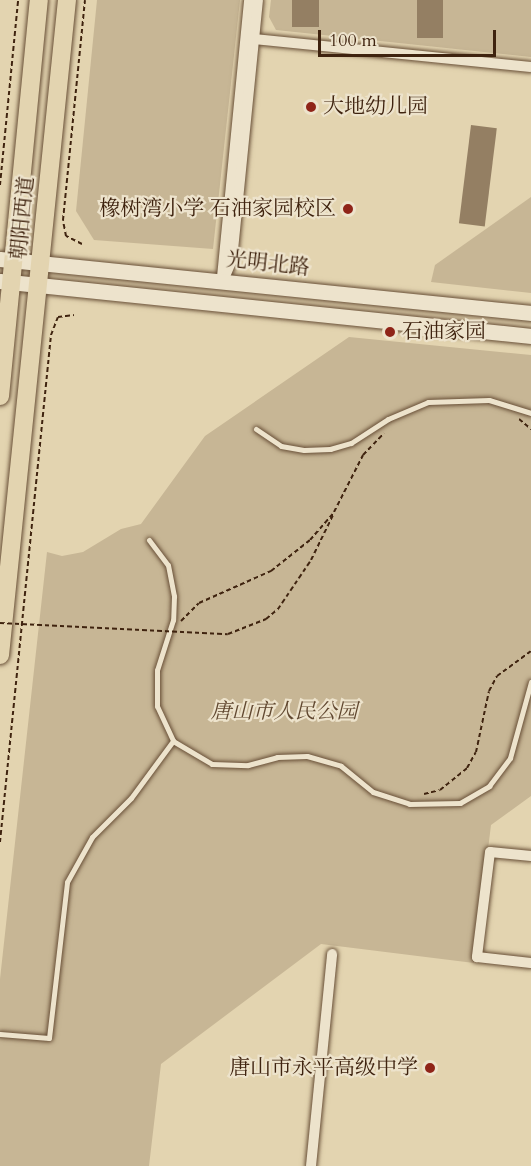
<!DOCTYPE html>
<meta charset="utf-8">
<style>
body{margin:0}
#map{position:relative;width:531px;height:1166px;overflow:hidden;background:#e3d4b0;font-family:Cardo,"Noto Serif SC",serif}
div>[style]{position:absolute}
[style*='--x']{left:calc(var(--x)*1px);top:calc(var(--y)*1px);width:calc(var(--w)*1px);rotate:calc(var(--a)*1deg)}
.green>*{inset:0;background:#c7b695}
.building>*{inset:0;background:#947f63;transform-origin:0 0}
.path>*{height:2px;margin-top:-1px;transform-origin:0;background:repeating-linear-gradient(90deg,#3f230f 0 4.5px,transparent 0 7.5px)}
.roads{filter:drop-shadow(0 0 2px #684f37) drop-shadow(0 0 2px #684f37)}
.service>*{height:5px;margin:-2.5px;padding:0 2.5px;transform-origin:2.5px;border-radius:2.5px;background:#ede3cc}
.minor>*{height:10px;margin:-5px;padding:0 5px;transform-origin:5px;border-radius:5px;background:#ede3cc}
.secondary>*{height:15px;margin:-7.5px;padding:0 7.5px;transform-origin:7.5px;border-radius:7.5px;background:#ede3cc}
.primary>*{height:18px;margin:-9px;padding:0 9px;transform-origin:9px;border-radius:9px;background:#e3d4b0}
.path-bridge>*{height:2px;margin-top:-1px;transform-origin:0;background:repeating-linear-gradient(90deg,#3f230f 0 4.5px,transparent 0 7.5px)}
.dots>*{width:16px;height:16px;translate:-50% -50%;box-sizing:border-box;border:3px solid #ede3cc;border-radius:50%}
span{translate:-50% -50%;white-space:nowrap;text-align:center;line-height:1.15;-webkit-text-stroke:4.5px #ede3cc;paint-order:stroke}
.poi-label{font-size:21px;color:#3f230f}
.left{translate:0 -50%;text-align:left}
.right{translate:-100% -50%;text-align:right}
.street-label{font-size:21px;color:#3f230f}
.park-label{font-size:21px;color:#614830;font-style:italic}
.scale{position:absolute;left:318px;top:30px;width:178px;height:27px;box-sizing:border-box;border:3px solid #3f230f;border-top:0;padding-left:8px;font-size:18px;line-height:21px;white-space:nowrap;color:#3f230f;-webkit-text-stroke:4px #ede3cc;paint-order:stroke}
</style>
<div id="map">
<div class="green">
<div style="clip-path:polygon(97px 0,240px 0,213px 249px,94px 240px,76px 211px)"></div>
<div style="clip-path:polygon(271px 0,531px 0,531px 57px,276px 30px,269px 17px)"></div>
<div style="clip-path:polygon(531px 197px,531px 293px,431px 282px,435px 265px)"></div>
<div style="clip-path:polygon(349px 337px,531px 355px,531px 796px,491px 825px,474px 963px,321px 944px,161px 1064px,149px 1166px,0 1166px,0 979px,47px 552px,62px 556px,83px 552px,121px 529px,141px 524px,205px 436px)"></div>
</div>
<div class="building">
<div style="left:292px;top:0;width:27px;height:27px"></div>
<div style="left:417px;top:0;width:26px;height:38px"></div>
<div style="left:471px;top:125px;width:26px;height:99px;rotate:7deg"></div>
</div>
<div class="path">
<div style="--x:0;--y:185;--w:186;--a:-84.4"></div>
<div style="--x:82;--y:244;--w:18;--a:-153"></div>
<div style="--x:66;--y:236;--w:16;--a:-101"></div>
<div style="--x:63;--y:220;--w:221;--a:-84.3"></div>
<div style="--x:519;--y:419;--w:16;--a:40"></div>
<div style="--x:311;--y:560;--w:50;--a:-63.9"></div>
<div style="--x:181;--y:621;--w:25;--a:-45"></div>
<div style="--x:199;--y:603;--w:79;--a:-24"></div>
<div style="--x:271;--y:571;--w:50;--a:-38.5"></div>
<div style="--x:310;--y:540;--w:37;--a:-49"></div>
<div style="--x:334;--y:512;--w:64;--a:-63"></div>
<div style="--x:363;--y:455;--w:30;--a:-46"></div>
<div style="--x:424;--y:794;--w:16;--a:-14"></div>
<div style="--x:440;--y:790;--w:35;--a:-39"></div>
<div style="--x:467;--y:768;--w:18;--a:-61"></div>
<div style="--x:476;--y:752;--w:62;--a:-78"></div>
<div style="--x:489;--y:691;--w:17;--a:-62"></div>
<div style="--x:497;--y:676;--w:42;--a:-36.3"></div>
<div style="--x:0;--y:842;--w:510;--a:-84.26"></div>
<div style="--x:51;--y:335;--w:19;--a:-69"></div>
<div style="--x:58;--y:317;--w:16;--a:-7"></div>
</div>
<div class="roads">
<div class="service">
<div style="--x:256;--y:429;--w:30;--a:34"></div>
<div style="--x:281;--y:446;--w:23;--a:10"></div>
<div style="--x:304;--y:450;--w:26;--a:-2"></div>
<div style="--x:330;--y:449;--w:22;--a:-16"></div>
<div style="--x:351;--y:443;--w:44;--a:-33"></div>
<div style="--x:388;--y:419;--w:43;--a:-23"></div>
<div style="--x:428;--y:402;--w:61;--a:-1.9"></div>
<div style="--x:489;--y:400;--w:44;--a:17.2"></div>
<div style="--x:149;--y:540;--w:31;--a:53"></div>
<div style="--x:168;--y:565;--w:32;--a:79"></div>
<div style="--x:174;--y:596;--w:24;--a:92"></div>
<div style="--x:173;--y:620;--w:52;--a:107.7"></div>
<div style="--x:157;--y:670;--w:36;--a:90"></div>
<div style="--x:157;--y:706;--w:38;--a:65"></div>
<div style="--x:173;--y:741;--w:45;--a:30.5"></div>
<div style="--x:212;--y:764;--w:36;--a:2"></div>
<div style="--x:248;--y:765;--w:30;--a:-15"></div>
<div style="--x:277;--y:757;--w:30;--a:-2"></div>
<div style="--x:307;--y:756;--w:35;--a:16"></div>
<div style="--x:341;--y:766;--w:41;--a:39.1"></div>
<div style="--x:373;--y:792;--w:38;--a:18"></div>
<div style="--x:409;--y:804;--w:51;--a:-1.1"></div>
<div style="--x:460;--y:803;--w:34;--a:-30"></div>
<div style="--x:489;--y:786;--w:35;--a:-53"></div>
<div style="--x:510;--y:758;--w:79;--a:-74.6"></div>
<div style="--x:0;--y:1034;--w:49;--a:4.7"></div>
<div style="--x:49;--y:1038;--w:157;--a:-83.4"></div>
<div style="--x:67;--y:882;--w:51;--a:-60.9"></div>
<div style="--x:92;--y:837;--w:55;--a:-45"></div>
<div style="--x:131;--y:798;--w:71;--a:-53.6"></div>
</div>
<div class="minor">
<div style="--x:254;--y:39;--w:278;--a:5.8"></div>
<div style="--x:222;--y:277;--w:278;--a:-84.4"></div>
<div style="--x:223;--y:281;--w:23;--a:-67"></div>
<div style="--x:232;--y:260;--w:261;--a:-84.3"></div>
<div style="--x:531;--y:856;--w:41;--a:-174.4"></div>
<div style="--x:490;--y:852;--w:106;--a:97.1"></div>
<div style="--x:477;--y:957;--w:54;--a:6.3"></div>
<div style="--x:311;--y:1166;--w:213;--a:-84.3"></div>
</div>
<div class="secondary">
<div style="--x:0;--y:259;--w:534;--a:5.81"></div>
<div style="--x:0;--y:281;--w:534;--a:5.91"></div>
</div>
<div class="primary">
<div style="--x:0;--y:396;--w:398;--a:-84.4"></div>
<div style="--x:0;--y:655;--w:658;--a:-84.16"></div>
</div>
</div>
<div class="path-bridge">
<div style="--x:0;--y:623;--w:228;--a:2.8"></div>
<div style="--x:228;--y:634;--w:41;--a:-21.5"></div>
<div style="--x:266;--y:619;--w:16;--a:-40"></div>
<div style="--x:278;--y:609;--w:59;--a:-56"></div>
</div>
<div class="dots">
<div style="left:311px;top:107px;background:#8f2418"></div>
<div style="left:348px;top:209px;background:#8f2418"></div>
<div style="left:390px;top:332px;background:#8f2418"></div>
<div style="left:430px;top:1068px;background:#8f2418"></div>
</div>
<div class="poi-label">
<span class="left" style="left:323px;top:107px">大地幼儿园</span>
<span class="right" style="left:336px;top:209px">橡树湾小学 石油家园校区</span>
<span class="left" style="left:402px;top:332px">石油家园</span>
<span class="right" style="left:418px;top:1068px">唐山市永平高级中学</span>
</div>
<div class="street-label">
<span style="left:23px;top:218px;rotate:-84deg">朝阳西道</span>
<span style="left:268px;top:264px;rotate:6deg">光明北路</span>
</div>
<div class="park-label">
<span style="left:284px;top:712px">唐山市人民公园</span>
</div>
<div class="scale">100 m</div>
</div>
